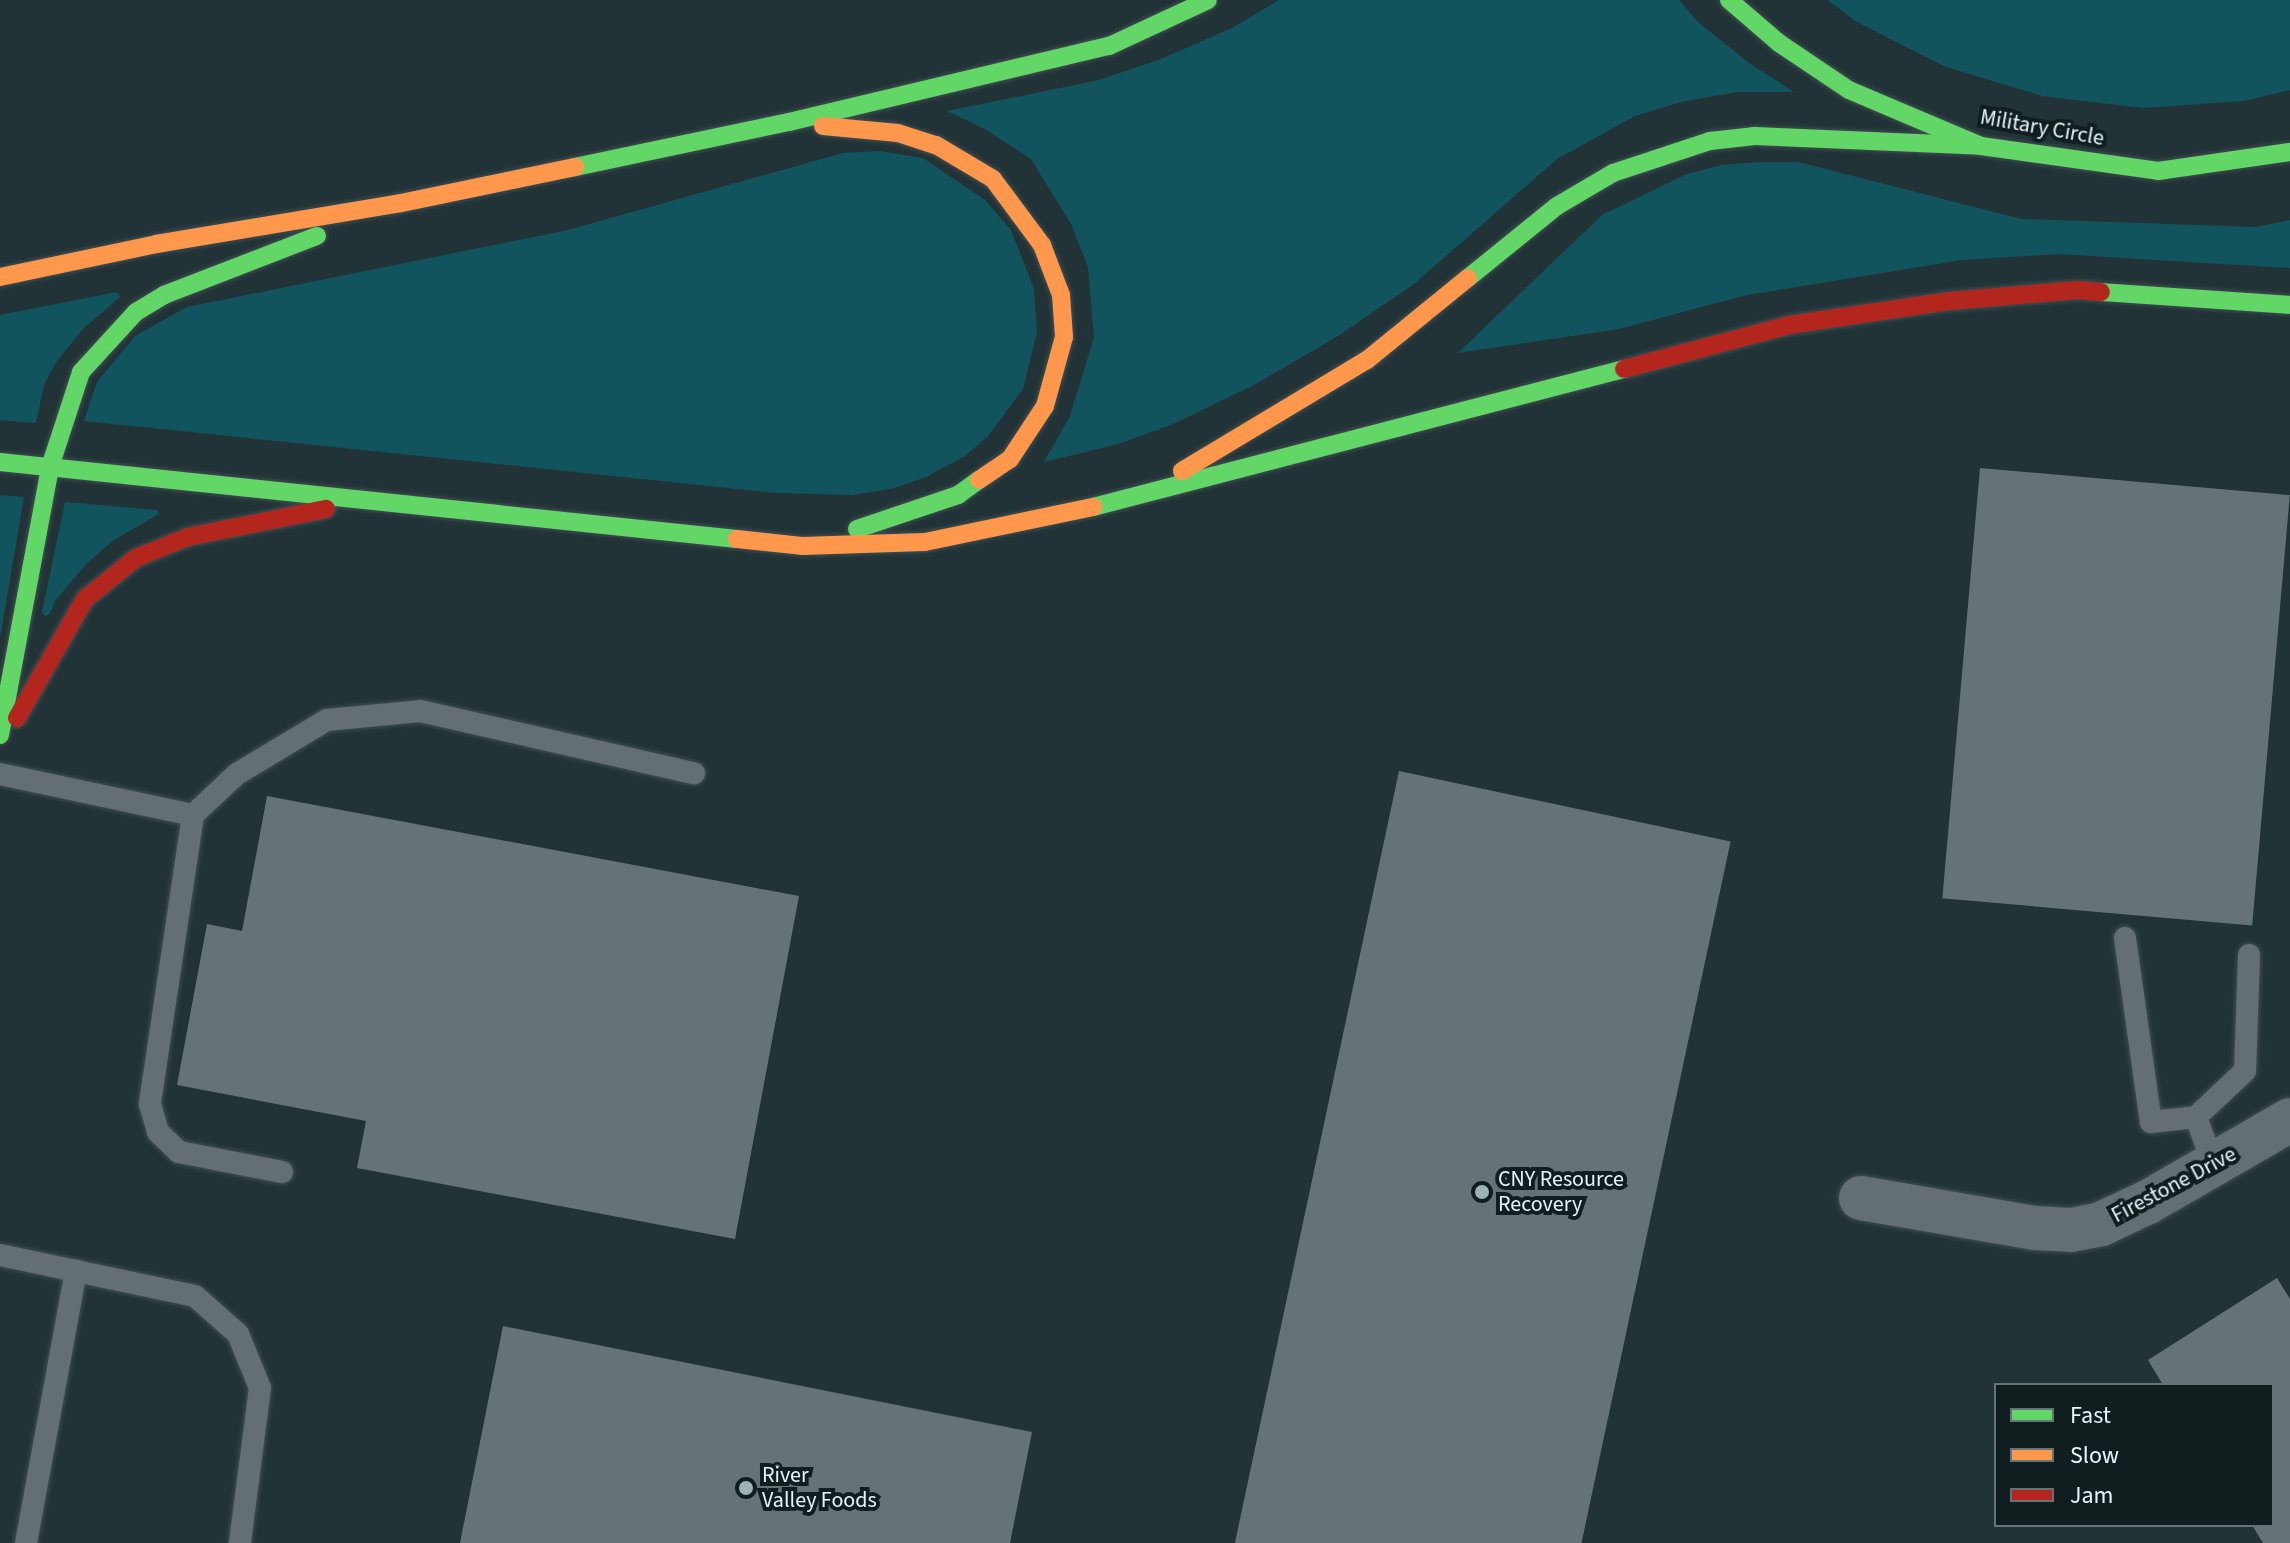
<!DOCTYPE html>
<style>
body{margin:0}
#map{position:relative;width:2290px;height:1543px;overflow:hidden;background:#223337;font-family:"Source Sans 3",sans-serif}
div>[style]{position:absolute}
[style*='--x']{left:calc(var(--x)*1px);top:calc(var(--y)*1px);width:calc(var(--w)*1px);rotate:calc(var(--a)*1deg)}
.green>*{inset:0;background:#12545e}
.building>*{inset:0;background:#657376;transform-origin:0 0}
.roads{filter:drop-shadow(0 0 2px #3f4e50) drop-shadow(0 0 2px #3f4e50)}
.lane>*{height:22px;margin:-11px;padding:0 11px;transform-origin:11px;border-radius:11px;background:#636f72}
.street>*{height:44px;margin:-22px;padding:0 22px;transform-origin:22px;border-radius:22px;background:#636f72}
.fast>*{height:18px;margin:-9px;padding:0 9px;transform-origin:9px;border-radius:9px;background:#63d668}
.slow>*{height:18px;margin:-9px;padding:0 9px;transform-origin:9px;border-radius:9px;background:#ff974d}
.jam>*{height:18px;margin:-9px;padding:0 9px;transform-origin:9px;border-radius:9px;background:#b3261e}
.dots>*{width:22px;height:22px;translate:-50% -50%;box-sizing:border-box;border:4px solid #111e20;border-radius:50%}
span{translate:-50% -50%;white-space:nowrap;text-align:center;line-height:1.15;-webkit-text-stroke:8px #111e20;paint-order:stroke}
.street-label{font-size:22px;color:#e4f5f9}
.poi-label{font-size:22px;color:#e4f5f9}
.left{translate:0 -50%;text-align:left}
.legend{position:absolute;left:1994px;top:1383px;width:280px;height:144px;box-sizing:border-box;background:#111e20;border:2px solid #657477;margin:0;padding:10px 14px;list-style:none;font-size:24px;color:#e4f5f9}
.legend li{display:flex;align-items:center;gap:16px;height:40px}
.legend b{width:40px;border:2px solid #657477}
</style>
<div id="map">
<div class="green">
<div style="clip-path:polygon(1279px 0,1679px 0,1699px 23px,1749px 63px,1794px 92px,1738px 92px,1681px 102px,1635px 116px,1557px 159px,1414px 284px,1338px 336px,1254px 385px,1171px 425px,1118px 444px,1044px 462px,1070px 416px,1094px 337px,1088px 267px,1071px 224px,1031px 159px,983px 128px,947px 111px,1099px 80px,1161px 59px,1232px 28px)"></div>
<div style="clip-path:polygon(1828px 0,2290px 0,2290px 90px,2244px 101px,2143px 108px,2042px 96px,1946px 67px,1855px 21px)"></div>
<div style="clip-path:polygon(880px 151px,923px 158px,985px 200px,1011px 230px,1034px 289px,1037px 332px,1023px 389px,988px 436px,965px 456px,926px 477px,895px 488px,853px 495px,777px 493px,84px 421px,97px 382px,135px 336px,187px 307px,568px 230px,843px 153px)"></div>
<div style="clip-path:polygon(1761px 162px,1798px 162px,2022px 219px,2255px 227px,2290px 220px,2290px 268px,2058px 254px,1962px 260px,1747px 295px,1619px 329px,1458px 353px,1602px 215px,1687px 174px,1721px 165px)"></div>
<div style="clip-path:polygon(117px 292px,120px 297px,83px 329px,56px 362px,44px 385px,36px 423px,0 420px,0 315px)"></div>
<div style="clip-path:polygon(0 495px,24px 497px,0 638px)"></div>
<div style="clip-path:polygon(65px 502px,157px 510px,159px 514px,114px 540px,87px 563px,55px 601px,50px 614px,45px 616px,42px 612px)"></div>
</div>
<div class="building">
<div style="left:1980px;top:468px;width:311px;height:432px;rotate:5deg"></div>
<div style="left:1399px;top:771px;width:339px;height:789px;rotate:12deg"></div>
<div style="clip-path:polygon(267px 796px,799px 896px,735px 1239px,357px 1168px,366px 1121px,177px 1085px,207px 924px,242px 931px)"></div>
<div style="clip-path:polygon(2277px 1278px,2290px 1299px,2290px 1543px,2263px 1543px,2252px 1525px,2272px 1525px,2272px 1385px,2163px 1385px,2148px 1360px)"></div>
<div style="clip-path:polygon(503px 1326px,1032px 1432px,1010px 1543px,460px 1543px)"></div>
</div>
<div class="roads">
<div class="lane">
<div style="--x:0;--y:774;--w:197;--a:12"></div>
<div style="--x:193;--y:815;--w:292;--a:98.5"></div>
<div style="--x:150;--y:1104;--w:29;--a:74"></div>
<div style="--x:158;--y:1132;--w:29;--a:44"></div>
<div style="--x:179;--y:1152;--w:105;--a:11"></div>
<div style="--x:193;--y:815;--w:60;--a:-43"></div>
<div style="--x:237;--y:774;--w:105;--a:-31"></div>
<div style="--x:327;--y:720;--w:93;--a:-5.5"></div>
<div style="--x:420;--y:711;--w:281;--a:12.8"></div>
<div style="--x:2125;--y:938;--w:186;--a:82"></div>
<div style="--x:2151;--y:1122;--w:45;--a:-6.3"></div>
<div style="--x:2196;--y:1117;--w:50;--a:70.1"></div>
<div style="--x:2196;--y:1117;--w:67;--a:-43.2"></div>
<div style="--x:2245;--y:1071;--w:116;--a:-88"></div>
<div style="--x:0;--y:1255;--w:199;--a:11.9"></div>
<div style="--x:195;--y:1296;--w:57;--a:41.5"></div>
<div style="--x:238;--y:1334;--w:58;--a:67.8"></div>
<div style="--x:260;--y:1388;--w:156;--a:97.4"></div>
<div style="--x:26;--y:1543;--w:277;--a:-79.6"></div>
</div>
<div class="street">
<div style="--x:1861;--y:1198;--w:177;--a:9.8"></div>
<div style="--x:2035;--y:1228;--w:36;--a:3"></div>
<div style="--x:2071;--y:1230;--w:31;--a:-11"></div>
<div style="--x:2101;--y:1224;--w:52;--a:-25.1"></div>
<div style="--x:2148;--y:1202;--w:164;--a:-30"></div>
</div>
<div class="fast">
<div style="--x:1729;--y:0;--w:66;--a:40.7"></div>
<div style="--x:1779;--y:43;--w:84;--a:33.9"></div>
<div style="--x:1849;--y:90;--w:143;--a:23"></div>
<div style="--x:1981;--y:146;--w:179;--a:8"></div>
<div style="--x:2158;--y:171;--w:133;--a:-8.2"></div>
<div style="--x:575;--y:167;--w:219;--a:-11.9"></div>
<div style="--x:789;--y:122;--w:329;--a:-13.4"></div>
<div style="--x:1109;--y:46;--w:109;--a:-24.9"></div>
<div style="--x:1468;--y:278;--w:114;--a:-39"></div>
<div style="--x:1557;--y:206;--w:65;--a:-30.5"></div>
<div style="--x:1613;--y:173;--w:102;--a:-18.3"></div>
<div style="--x:1710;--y:141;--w:45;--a:-6.3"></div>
<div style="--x:1755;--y:136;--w:226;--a:2.5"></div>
<div style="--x:2101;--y:292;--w:189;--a:3.9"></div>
<div style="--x:0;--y:462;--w:741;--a:5.96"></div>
<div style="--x:1093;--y:507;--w:549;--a:-14.57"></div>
<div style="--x:857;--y:529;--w:107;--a:-18.6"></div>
<div style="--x:958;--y:495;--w:26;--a:-36"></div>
<div style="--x:0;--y:735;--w:273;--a:-79.4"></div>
<div style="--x:50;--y:467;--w:100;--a:-71.9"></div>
<div style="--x:81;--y:372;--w:81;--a:-47.5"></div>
<div style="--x:136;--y:312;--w:33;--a:-31"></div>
<div style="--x:164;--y:295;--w:164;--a:-21.1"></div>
</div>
<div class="slow">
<div style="--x:823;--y:126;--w:75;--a:5.3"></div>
<div style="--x:898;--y:133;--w:40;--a:18"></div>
<div style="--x:936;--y:145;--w:66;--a:30.8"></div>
<div style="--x:993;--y:179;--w:82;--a:53.4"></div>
<div style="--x:1042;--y:245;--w:53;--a:69.2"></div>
<div style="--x:1061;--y:295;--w:42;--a:85.9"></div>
<div style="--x:1064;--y:337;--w:72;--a:105.4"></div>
<div style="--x:1045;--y:406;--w:64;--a:123.4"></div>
<div style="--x:1010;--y:459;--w:37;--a:146"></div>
<div style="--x:0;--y:277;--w:159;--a:-11.9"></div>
<div style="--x:156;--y:244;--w:248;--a:-9.5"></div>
<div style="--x:401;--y:203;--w:178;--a:-11.7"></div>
<div style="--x:1182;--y:471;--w:216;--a:-31"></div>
<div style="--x:1367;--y:360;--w:130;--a:-39.1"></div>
<div style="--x:737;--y:539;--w:65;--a:6.1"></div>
<div style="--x:802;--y:546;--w:123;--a:-1.9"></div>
<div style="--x:925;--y:542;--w:172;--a:-11.8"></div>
</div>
<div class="jam">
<div style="--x:1624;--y:369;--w:171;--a:-14.9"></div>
<div style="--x:1789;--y:325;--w:163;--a:-8.5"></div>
<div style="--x:1950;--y:301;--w:128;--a:-4.9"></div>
<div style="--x:2078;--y:290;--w:23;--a:5"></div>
<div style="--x:17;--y:718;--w:137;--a:-60.3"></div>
<div style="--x:85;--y:599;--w:65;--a:-38.8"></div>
<div style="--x:136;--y:558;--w:56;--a:-22"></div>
<div style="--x:188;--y:537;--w:141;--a:-11.5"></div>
</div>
</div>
<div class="dots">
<div style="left:1482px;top:1192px;background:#a0b1b5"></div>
<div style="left:746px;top:1488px;background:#a0b1b5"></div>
</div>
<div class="street-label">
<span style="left:2042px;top:128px;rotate:10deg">Military Circle</span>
<span style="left:2174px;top:1185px;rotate:-28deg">Firestone Drive</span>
</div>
<div class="poi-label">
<span class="left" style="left:1498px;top:1192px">CNY Resource<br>Recovery</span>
<span class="left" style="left:762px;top:1488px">River<br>Valley Foods</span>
</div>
<ul class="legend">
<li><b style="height:10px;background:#63d668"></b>Fast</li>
<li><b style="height:10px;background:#ff974d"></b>Slow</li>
<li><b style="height:10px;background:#b3261e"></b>Jam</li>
</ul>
</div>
